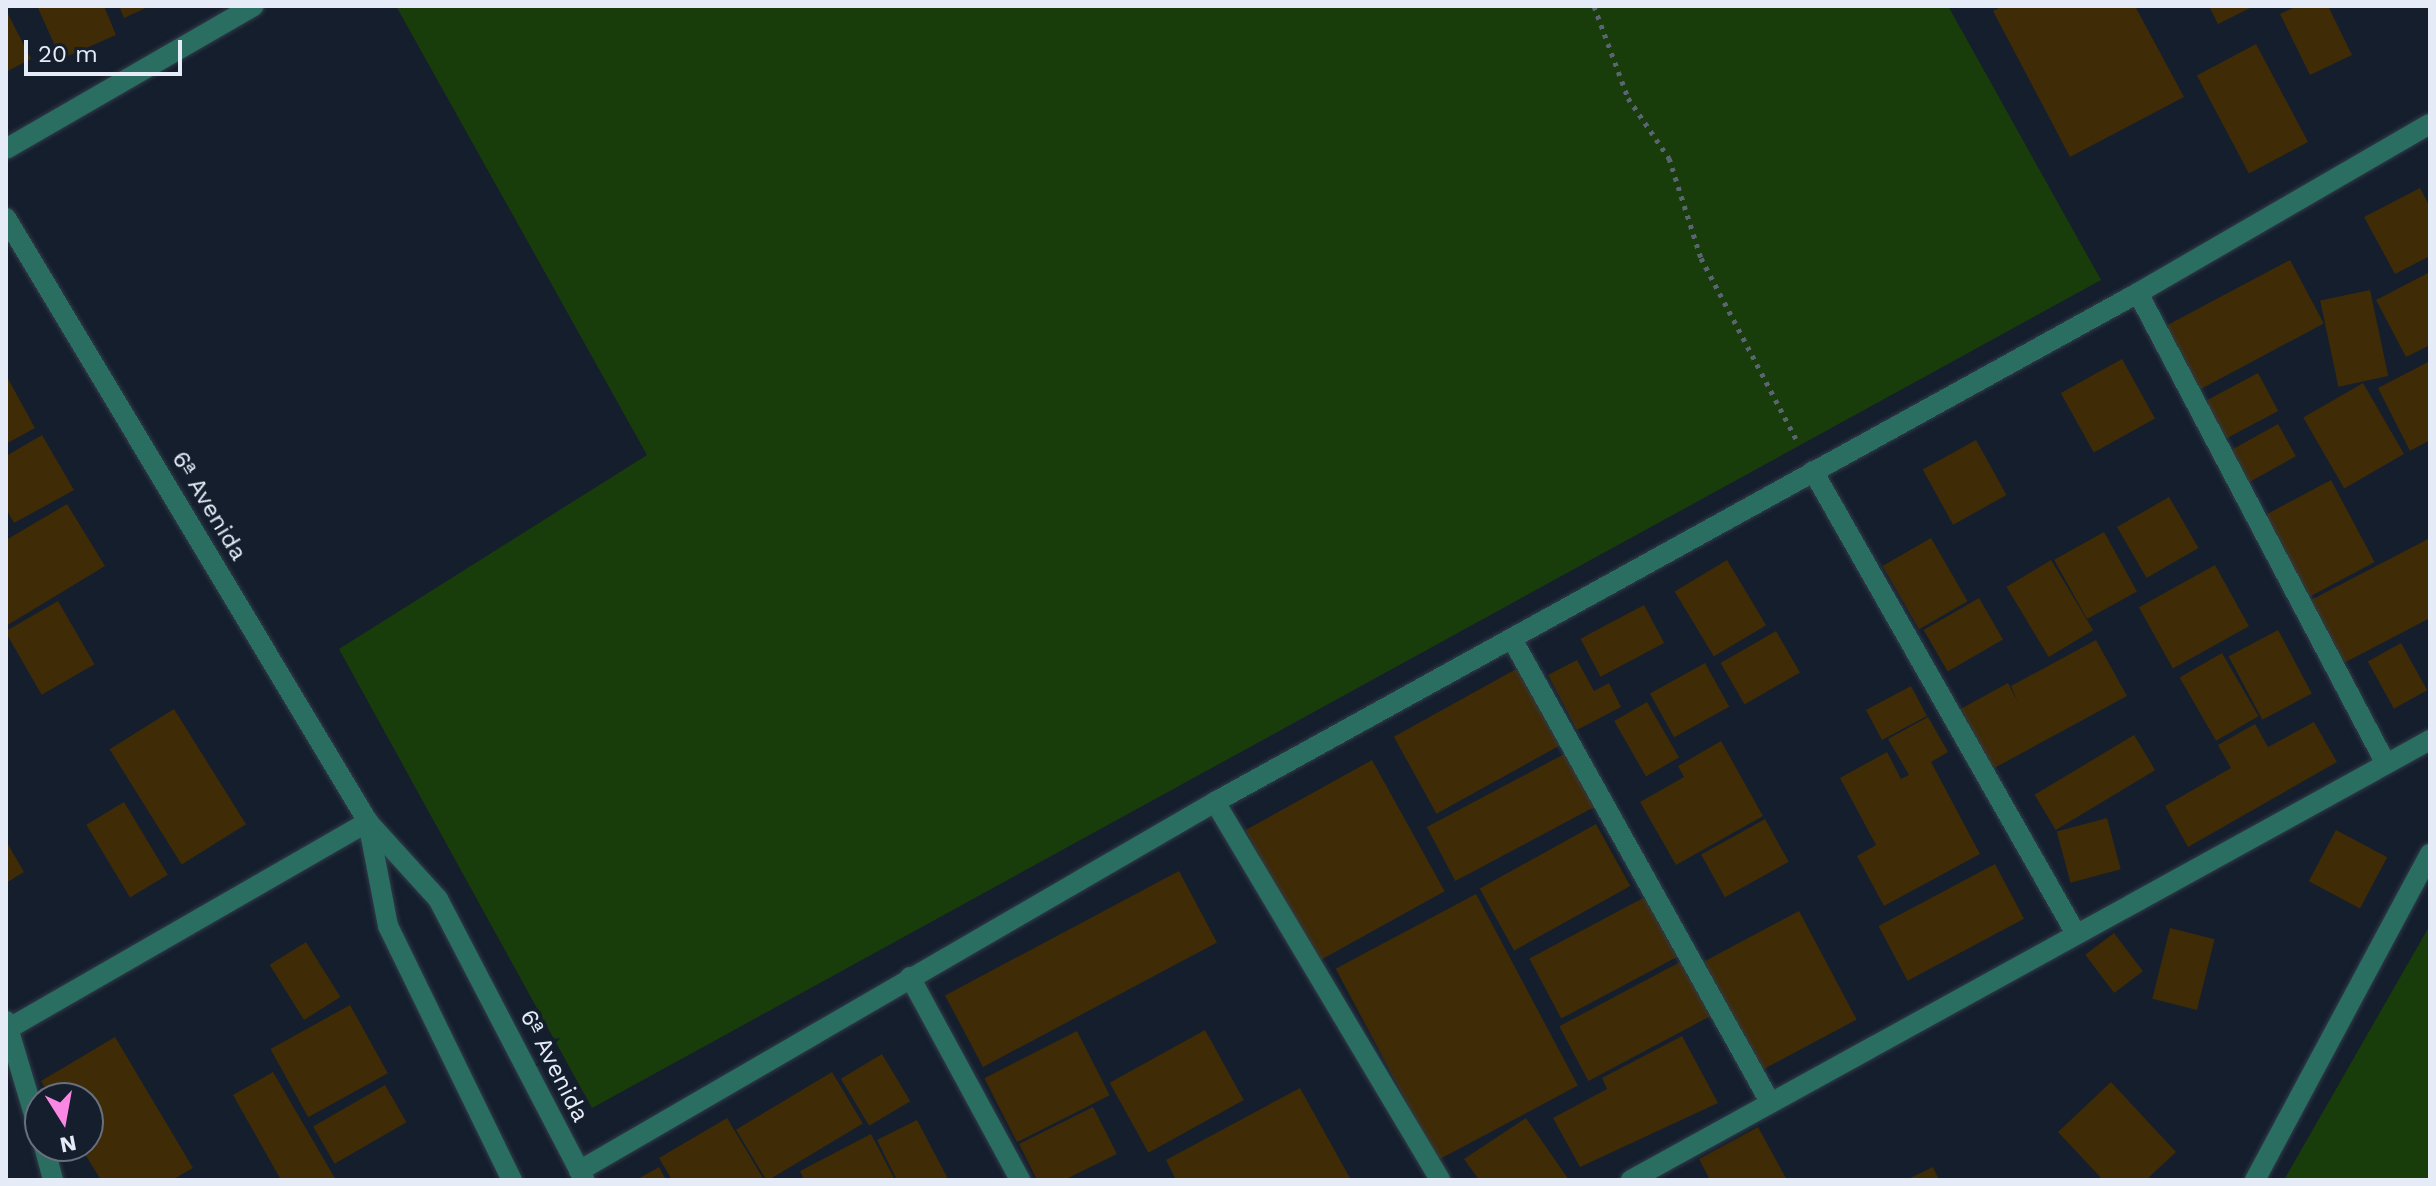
<!DOCTYPE html>
<meta charset="utf-8">
<style>
body{margin:0}
#map{position:relative;width:2436px;height:1186px;overflow:hidden;background:#141e2d;font-family:"Work Sans",sans-serif}
div>[style]{position:absolute}
[style*='--x']{left:calc(var(--x)*1px);top:calc(var(--y)*1px);width:calc(var(--w)*1px);rotate:calc(var(--a)*1deg)}
.green>*{inset:0;background:#193d0a}
.building>*{inset:0;background:#3f2b06;transform-origin:0 0}
.path>*{height:5px;margin-top:-2.5px;transform-origin:0;background:repeating-linear-gradient(90deg,#5b6471 0 4px,transparent 0 10px)}
.roads{filter:drop-shadow(0 0 2px #313b49) drop-shadow(0 0 2px #313b49)}
.minor>*{height:20px;margin:-10px;padding:0 10px;transform-origin:10px;border-radius:10px;background:#2a6d61}
span{translate:-50% -50%;white-space:nowrap;text-align:center;line-height:1.15;-webkit-text-stroke:8px #141e2d;paint-order:stroke}
.street-label{font-size:24px;color:#e5ecf7}
.frame{position:absolute;inset:0;border:8px solid #e5ecf7;pointer-events:none}
.north{position:absolute;left:24px;top:1082px;width:80px;height:80px;box-sizing:border-box;background:#141e2d;border:2px solid #68707e;border-radius:50%;rotate:169deg;font-size:22px;font-weight:700;line-height:32px;text-align:center;color:#e5ecf7}
.north::after{content:'';display:block;margin:auto;width:28px;height:36px;background:#fb87e5;clip-path:polygon(50% 0,100% 100%,50% 72%,0 100%)}
.scale{position:absolute;left:24px;top:40px;width:158px;height:36px;box-sizing:border-box;border:4px solid #e5ecf7;border-top:0;padding-left:10px;font-size:24px;line-height:28px;white-space:nowrap;color:#e5ecf7;-webkit-text-stroke:6px #141e2d;paint-order:stroke}
</style>
<div id="map">
<div class="green">
<div style="clip-path:polygon(396px 6px,1948px 6px,2101px 280px,592px 1108px,339px 649px,647px 455px)"></div>
<div style="clip-path:polygon(2430px 925px,2430px 1180px,2284px 1180px)"></div>
</div>
<div class="building">
<div style="clip-path:polygon(37px 6px,104px 6px,116px 35px,61px 59px)"></div>
<div style="clip-path:polygon(119px 6px,150px 6px,124px 18px)"></div>
<div style="clip-path:polygon(2003px 6px,2135px 6px,2184px 97px,2070px 157px,1993px 11px)"></div>
<div style="clip-path:polygon(2209px 6px,2254px 6px,2218px 24px)"></div>
<div style="clip-path:polygon(2297px 6px,2328px 6px,2352px 55px,2310px 75px,2280px 14px)"></div>
<div style="clip-path:polygon(6px 10px,31px 59px,6px 72px)"></div>
<div style="left:2256px;top:44px;width:111px;height:67px;rotate:62deg"></div>
<div style="clip-path:polygon(2420px 188px,2430px 207px,2430px 256px,2395px 274px,2364px 217px)"></div>
<div style="left:2290px;top:260px;width:72px;height:144px;rotate:62deg"></div>
<div style="clip-path:polygon(2430px 272px,2430px 345px,2406px 357px,2376px 300px)"></div>
<div style="left:2370px;top:290px;width:88px;height:51px;rotate:78deg"></div>
<div style="left:2122px;top:359px;width:68px;height:70px;rotate:61deg"></div>
<div style="clip-path:polygon(2430px 361px,2430px 440px,2410px 451px,2378px 388px)"></div>
<div style="left:2258px;top:373px;width:43px;height:61px;rotate:62deg"></div>
<div style="clip-path:polygon(6px 375px,35px 428px,6px 444px)"></div>
<div style="left:2363px;top:383px;width:82px;height:69px;rotate:60deg"></div>
<div style="left:2278px;top:424px;width:37px;height:54px;rotate:61deg"></div>
<div style="clip-path:polygon(42px 435px,74px 490px,14px 523px,6px 509px,6px 456px)"></div>
<div style="left:1976px;top:440px;width:63px;height:61px;rotate:61deg"></div>
<div style="left:2331px;top:480px;width:93px;height:75px;rotate:62deg"></div>
<div style="left:2169px;top:497px;width:59px;height:60px;rotate:60deg"></div>
<div style="clip-path:polygon(67px 504px,105px 566px,6px 626px,6px 540px)"></div>
<div style="left:2104px;top:532px;width:68px;height:57px;rotate:61deg"></div>
<div style="left:1931px;top:538px;width:73px;height:56px;rotate:60deg"></div>
<div style="clip-path:polygon(2430px 538px,2430px 618px,2344px 663px,2311px 600px)"></div>
<div style="left:1727px;top:560px;width:76px;height:61px;rotate:59deg"></div>
<div style="left:2051px;top:560px;width:82px;height:52px;rotate:59deg"></div>
<div style="left:2215px;top:565px;width:70px;height:87px;rotate:61deg"></div>
<div style="left:1979px;top:598px;width:48px;height:64px;rotate:60deg"></div>
<div style="left:58px;top:601px;width:73px;height:61px;rotate:60deg"></div>
<div style="left:1644px;top:605px;width:43px;height:72px;rotate:62deg"></div>
<div style="left:2278px;top:630px;width:72px;height:56px;rotate:62deg"></div>
<div style="left:1776px;top:631px;width:48px;height:64px;rotate:60deg"></div>
<div style="clip-path:polygon(2096px 640px,2127px 696px,1987px 772px,1955px 712px,2008px 683px,2018px 702px,2011px 686px)"></div>
<div style="left:2401px;top:643px;width:54px;height:38px;rotate:61deg"></div>
<div style="left:2222px;top:653px;width:73px;height:49px;rotate:60deg"></div>
<div style="clip-path:polygon(1577px 660px,1594px 691px,1609px 683px,1621px 707px,1577px 730px,1548px 675px)"></div>
<div style="left:1705px;top:663px;width:50px;height:63px;rotate:61deg"></div>
<div style="left:1518px;top:668px;width:88px;height:142px;rotate:61deg"></div>
<div style="left:1911px;top:686px;width:34px;height:51px;rotate:62deg"></div>
<div style="left:1647px;top:702px;width:64px;height:38px;rotate:60deg"></div>
<div style="left:174px;top:709px;width:136px;height:76px;rotate:58deg"></div>
<div style="clip-path:polygon(1928px 717px,1948px 752px,1931px 762px,1980px 854px,1884px 906px,1857px 856px,1876px 845px,1840px 778px,1887px 752px,1901px 779px,1909px 775px,1888px 739px)"></div>
<div style="clip-path:polygon(2314px 722px,2337px 762px,2188px 847px,2165px 806px,2231px 768px,2218px 745px,2255px 724px,2268px 747px)"></div>
<div style="left:2134px;top:735px;width:41px;height:116px;rotate:59deg"></div>
<div style="clip-path:polygon(1721px 741px,1763px 816px,1676px 865px,1640px 802px,1684px 777px,1678px 766px)"></div>
<div style="left:1568px;top:752px;width:61px;height:160px;rotate:62deg"></div>
<div style="left:1372px;top:760px;width:150px;height:145px;rotate:61deg"></div>
<div style="left:124px;top:802px;width:85px;height:44px;rotate:59deg"></div>
<div style="left:2107px;top:818px;width:53px;height:52px;rotate:75deg"></div>
<div style="left:1765px;top:819px;width:49px;height:73px;rotate:61deg"></div>
<div style="left:1596px;top:824px;width:71px;height:133px;rotate:61deg"></div>
<div style="left:2336px;top:830px;width:58px;height:58px;rotate:28deg"></div>
<div style="clip-path:polygon(6px 841px,24px 872px,6px 883px)"></div>
<div style="left:1995px;top:864px;width:62px;height:132px;rotate:62deg"></div>
<div style="left:1179px;top:871px;width:81px;height:265px;rotate:62deg"></div>
<div style="left:1476px;top:894px;width:217px;height:159px;rotate:62deg"></div>
<div style="left:1645px;top:897px;width:68px;height:131px;rotate:62deg"></div>
<div style="left:1799px;top:911px;width:123px;height:109px;rotate:62deg"></div>
<div style="left:2170px;top:928px;width:46px;height:73px;rotate:14deg"></div>
<div style="left:2114px;top:933px;width:48px;height:36px;rotate:53deg"></div>
<div style="left:306px;top:942px;width:65px;height:43px;rotate:58deg"></div>
<div style="left:1682px;top:961px;width:62px;height:139px;rotate:62deg"></div>
<div style="left:350px;top:1005px;width:78px;height:91px;rotate:61deg"></div>
<div style="left:1205px;top:1030px;width:80px;height:109px;rotate:61deg"></div>
<div style="left:1077px;top:1031px;width:72px;height:104px;rotate:63deg"></div>
<div style="clip-path:polygon(1682px 1036px,1718px 1103px,1580px 1167px,1553px 1118px,1607px 1089px,1602px 1078px)"></div>
<div style="clip-path:polygon(115px 1037px,193px 1168px,172px 1180px,101px 1180px,80px 1146px,88px 1146px,88px 1098px,51px 1098px,41px 1081px)"></div>
<div style="left:882px;top:1054px;width:55px;height:48px;rotate:59deg"></div>
<div style="clip-path:polygon(273px 1072px,336px 1180px,281px 1180px,233px 1095px)"></div>
<div style="left:832px;top:1072px;width:60px;height:112px;rotate:59deg"></div>
<div style="clip-path:polygon(2111px 1082px,2176px 1152px,2146px 1180px,2103px 1180px,2058px 1132px)"></div>
<div style="left:385px;top:1085px;width:43px;height:83px;rotate:60deg"></div>
<div style="clip-path:polygon(1300px 1088px,1351px 1180px,1176px 1180px,1166px 1160px)"></div>
<div style="clip-path:polygon(1093px 1107px,1117px 1154px,1064px 1180px,1037px 1180px,1019px 1144px)"></div>
<div style="clip-path:polygon(727px 1118px,764px 1180px,672px 1180px,659px 1158px)"></div>
<div style="clip-path:polygon(1526px 1118px,1569px 1180px,1479px 1180px,1464px 1159px)"></div>
<div style="clip-path:polygon(917px 1120px,947px 1177px,941px 1180px,897px 1180px,877px 1140px)"></div>
<div style="clip-path:polygon(1758px 1127px,1787px 1180px,1710px 1180px,1699px 1159px)"></div>
<div style="clip-path:polygon(871px 1134px,895px 1180px,804px 1180px,800px 1171px)"></div>
<div style="clip-path:polygon(659px 1167px,666px 1180px,636px 1180px)"></div>
<div style="clip-path:polygon(1933px 1167px,1939px 1180px,1906px 1180px)"></div>
</div>
<div class="path">
<div style="--x:1594;--y:6;--w:98;--a:69.7"></div>
<div style="--x:1628;--y:98;--w:73;--a:55.7"></div>
<div style="--x:1669;--y:158;--w:105;--a:72.3"></div>
<div style="--x:1701;--y:258;--w:204;--a:62.3"></div>
</div>
<div class="roads">
<div class="minor">
<div style="--x:6;--y:149;--w:286;--a:-30"></div>
<div style="--x:6;--y:218;--w:704;--a:59.06"></div>
<div style="--x:368;--y:822;--w:104;--a:47.7"></div>
<div style="--x:438;--y:899;--w:317;--a:62.5"></div>
<div style="--x:2138;--y:293;--w:530;--a:62.23"></div>
<div style="--x:1813;--y:471;--w:530;--a:60.39"></div>
<div style="--x:1512;--y:639;--w:530;--a:60.87"></div>
<div style="--x:1215;--y:802;--w:440;--a:59.2"></div>
<div style="--x:368;--y:822;--w:106;--a:79.1"></div>
<div style="--x:388;--y:926;--w:283;--a:64"></div>
<div style="--x:910;--y:977;--w:231;--a:61.5"></div>
<div style="--x:6;--y:1021;--w:118;--a:73.3"></div>
<div style="--x:6;--y:1030;--w:418;--a:-29.9"></div>
<div style="--x:44;--y:1146;--w:35;--a:75"></div>
<div style="--x:579;--y:1171;--w:735;--a:-30.12"></div>
<div style="--x:1215;--y:802;--w:1054;--a:-28.88"></div>
<div style="--x:2138;--y:293;--w:337;--a:-30.1"></div>
<div style="--x:1631;--y:1180;--w:912;--a:-28.84"></div>
<div style="--x:2255;--y:1180;--w:370;--a:-61.8"></div>
</div>
</div>
<div class="street-label">
<span style="left:209px;top:506px;rotate:59deg">6ª Avenida</span>
<span style="left:554px;top:1066px;rotate:63deg">6ª Avenida</span>
</div>
<div class="frame"></div>
<div class="north">N</div>
<div class="scale">20 m</div>
</div>
